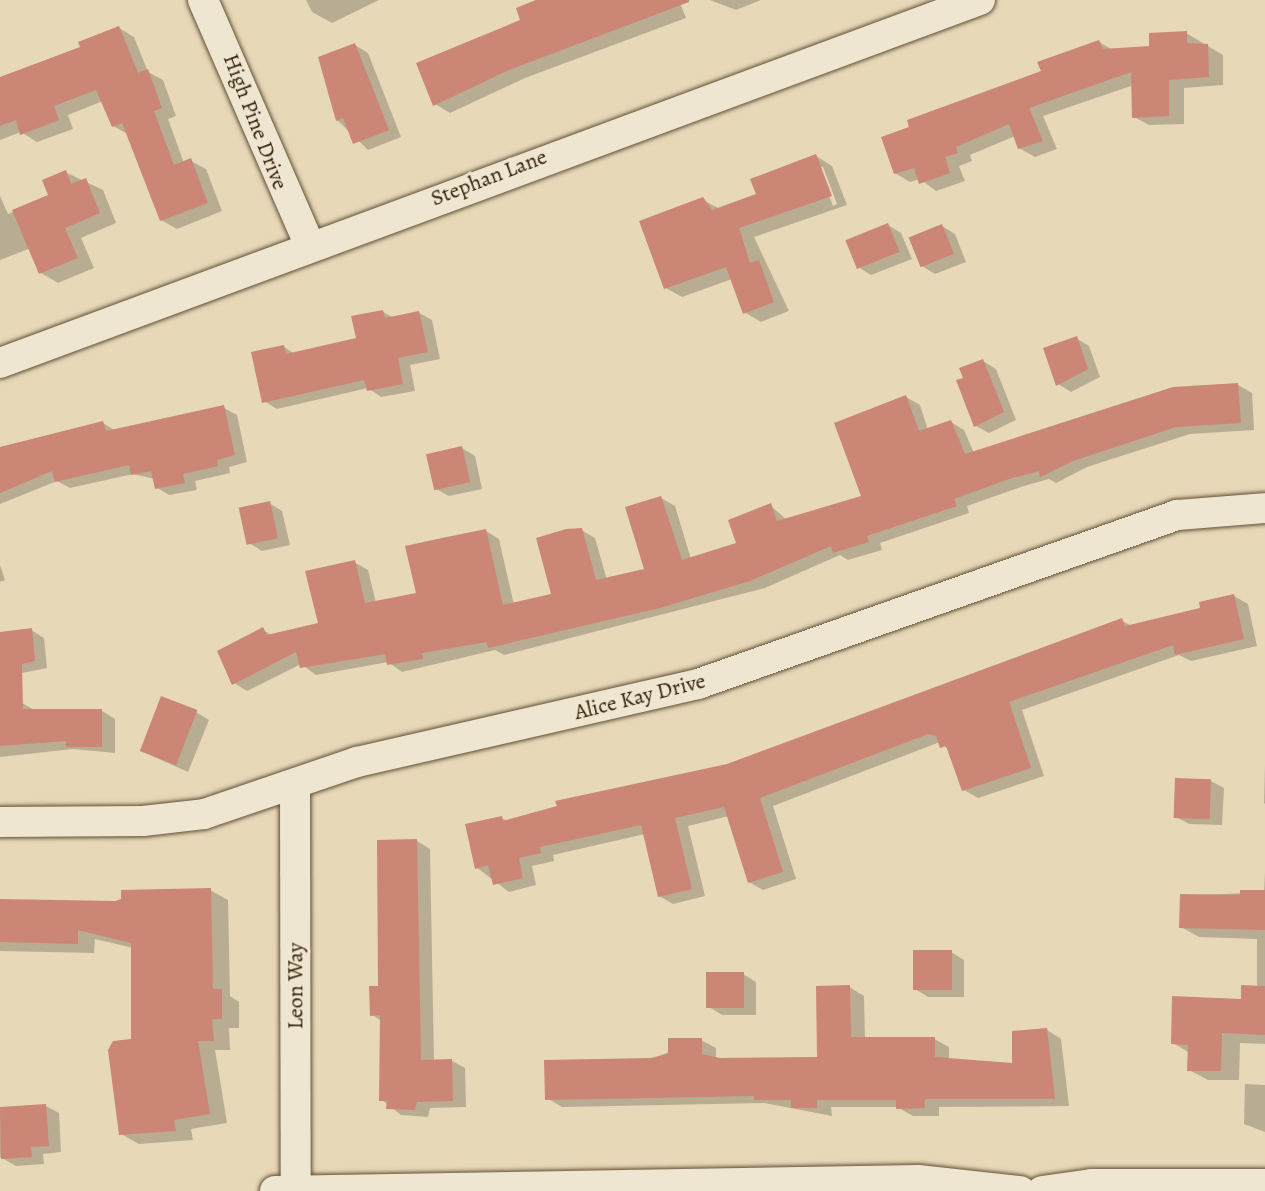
<!DOCTYPE html>
<style>
body{margin:0}
#map{position:relative;width:1265px;height:1191px;overflow:hidden;background:#e7d8b8;font-family:Alegreya,serif}
div>[style]{position:absolute}
[style*='--x']{left:calc(var(--x)*1px);top:calc(var(--y)*1px);width:calc(var(--w)*1px);rotate:calc(var(--a)*1deg)}
.shadow>*{inset:0;background:#0003}
.building>*{inset:0;background:#cb8676;transform-origin:0 0}
.roads{filter:drop-shadow(0 0 2px #615035) drop-shadow(0 0 2px #615035)}
.minor>*{height:30px;margin:-15px;padding:0 15px;transform-origin:15px;border-radius:15px;background:#efe6d1}
span{translate:-50% -50%;white-space:nowrap;text-align:center;line-height:1.15;-webkit-text-stroke:6px #efe6d1;paint-order:stroke}
.street-label{font-size:22px;color:#342209}
</style>
<div id="map">
<div class="shadow">
<div style="clip-path:polygon(306px 0,379px 0,332px 23px,312px 12px)"></div>
<div style="clip-path:polygon(540px 0,679px 0,686px 18px,525px 78px,450px 113px,435px 104px)"></div>
<div style="clip-path:polygon(710px 0,761px 0,736px 10px)"></div>
<div style="clip-path:polygon(119px 28px,134px 37px,148px 72px,163px 80px,176px 116px,168px 119px,184px 163px,191px 161px,206px 169px,222px 211px,177px 229px,161px 220px,128px 134px,113px 126px,103px 101px,68px 115px,73px 129px,37px 142px,21px 132px,0 140px,0 91px)"></div>
<div style="clip-path:polygon(1186px 33px,1223px 55px,1223px 85px,1184px 88px,1184px 124px,1149px 125px,1134px 117px,1134px 85px,1043px 116px,1057px 149px,1035px 157px,1019px 148px,1015px 136px,970px 155px,972px 161px,959px 166px,965px 181px,936px 191px,920px 179px,910px 182px,895px 173px,1043px 72px,1099px 42px,1113px 50px,1151px 48px)"></div>
<div style="clip-path:polygon(355px 45px,368px 53px,401px 137px,368px 150px,337px 120px)"></div>
<div style="clip-path:polygon(evenodd,816px 156px,832px 166px,847px 205px,754px 237px,789px 311px,761px 322px,744px 312px,732px 279px,682px 297px,666px 288px,703px 200px,720px 209px,758px 195px,816px 156px,819px 167px,823px 167px,837px 204px,833px 206px,819px 167px)"></div>
<div style="clip-path:polygon(65px 172px,103px 190px,116px 223px,81px 238px,94px 268px,58px 283px,41px 273px,31px 248px,0 260px,0 196px,8px 214px,51px 196px)"></div>
<div style="clip-path:polygon(888px 225px,901px 233px,912px 259px,871px 275px,858px 267px)"></div>
<div style="clip-path:polygon(942px 226px,955px 234px,966px 262px,935px 274px,922px 266px)"></div>
<div style="clip-path:polygon(383px 312px,394px 318px,419px 313px,432px 320px,440px 359px,410px 365px,415px 391px,381px 397px,368px 388px,277px 409px,264px 401px,284px 347px,295px 354px,358px 340px)"></div>
<div style="clip-path:polygon(1076px 338px,1089px 346px,1100px 377px,1071px 392px,1058px 384px)"></div>
<div style="clip-path:polygon(983px 361px,996px 369px,1016px 420px,989px 433px,976px 426px,966px 379px)"></div>
<div style="clip-path:polygon(1238px 385px,1252px 393px,1254px 430px,1190px 434px,1087px 467px,1056px 483px,1049px 479px,1024px 486px,967px 506px,969px 513px,880px 543px,882px 550px,848px 560px,840px 555px,765px 588px,504px 655px,495px 650px,402px 672px,388px 662px,316px 675px,301px 664px,247px 691px,234px 683px,263px 630px,273px 636px,321px 625px,354px 562px,368px 570px,376px 603px,418px 595px,486px 531px,499px 539px,514px 605px,553px 596px,581px 530px,595px 538px,607px 580px,647px 571px,661px 498px,675px 506px,691px 559px,739px 544px,771px 506px,787px 520px,864px 497px,906px 397px,920px 405px,928px 430px,951px 422px,964px 430px,974px 453px)"></div>
<div style="clip-path:polygon(224px 408px,237px 415px,247px 462px,229px 467px,230px 473px,195px 481px,197px 490px,169px 495px,156px 487px,155px 479px,133px 474px,70px 488px,57px 481px,0 504px,0 450px,103px 423px,116px 431px)"></div>
<div style="clip-path:polygon(462px 448px,475px 456px,482px 489px,449px 496px,436px 489px)"></div>
<div style="clip-path:polygon(269px 503px,282px 511px,290px 545px,262px 551px,249px 543px)"></div>
<div style="clip-path:polygon(0 565px,5px 580px,0 582px)"></div>
<div style="clip-path:polygon(1234px 596px,1248px 604px,1257px 646px,1191px 661px,1179px 655px,1022px 710px,1044px 776px,978px 798px,964px 790px,950px 751px,940px 742px,773px 806px,796px 879px,763px 890px,749px 882px,729px 816px,688px 826px,705px 896px,673px 904px,659px 896px,645px 834px,553px 855px,554px 861px,532px 866px,536px 885px,509px 892px,476px 867px,501px 818px,508px 821px,728px 765px,1122px 621px,1132px 626px,1203px 610px)"></div>
<div style="clip-path:polygon(31px 630px,44px 638px,47px 668px,17px 674px)"></div>
<div style="clip-path:polygon(0 703px,22px 703px,36px 711px,102px 711px,115px 719px,115px 753px,73px 749px,0 757px)"></div>
<div style="clip-path:polygon(196px 712px,209px 720px,188px 772px,141px 751px)"></div>
<div style="clip-path:polygon(1265px 764px,1265px 804px,1264px 803px)"></div>
<div style="clip-path:polygon(1211px 781px,1224px 788px,1222px 825px,1189px 824px,1176px 817px)"></div>
<div style="clip-path:polygon(417px 841px,430px 849px,434px 1061px,452px 1061px,465px 1068px,466px 1107px,430px 1108px,428px 1117px,401px 1115px,382px 1100px,382px 1021px,372px 1015px)"></div>
<div style="clip-path:polygon(1265px 872px,1265px 1044px,1240px 1043px,1239px 1080px,1208px 1080px,1189px 1070px,1190px 1053px,1173px 1043px,1257px 988px,1257px 939px,1199px 937px,1181px 927px,1182px 896px,1264px 892px)"></div>
<div style="clip-path:polygon(210px 890px,228px 900px,230px 996px,239px 1002px,239px 1028px,229px 1028px,230px 1050px,215px 1050px,227px 1123px,191px 1129px,193px 1140px,139px 1144px,121px 1134px,133px 1041px,133px 948px,95px 939px,94px 953px,0 951px,0 902px,115px 903px)"></div>
<div style="clip-path:polygon(951px 952px,964px 960px,964px 997px,928px 997px,915px 989px)"></div>
<div style="clip-path:polygon(743px 974px,756px 982px,756px 1015px,722px 1015px,709px 1007px)"></div>
<div style="clip-path:polygon(849px 987px,864px 996px,865px 1039px,934px 1039px,949px 1047px,949px 1060px,1014px 1065px,1047px 1030px,1061px 1039px,1069px 1106px,939px 1107px,939px 1116px,913px 1116px,897px 1107px,831px 1107px,832px 1116px,764px 1103px,562px 1107px,547px 1098px,701px 1040px,716px 1048px,716px 1059px,819px 1059px)"></div>
<div style="clip-path:polygon(1245px 1084px,1265px 1085px,1265px 1132px,1244px 1124px)"></div>
<div style="clip-path:polygon(46px 1106px,59px 1113px,61px 1152px,43px 1154px,44px 1164px,16px 1166px,0 1157px,0 1109px)"></div>
</div>
<div class="building">
<div style="clip-path:polygon(536px 0,689px 0,689px 2px,509px 70px,433px 106px,416px 63px,520px 20px,516px 8px)"></div>
<div style="clip-path:polygon(119px 26px,138px 73px,148px 69px,162px 108px,154px 111px,174px 165px,191px 158px,208px 203px,160px 221px,122px 123px,112px 127px,96px 90px,54px 106px,59px 120px,20px 135px,16px 120px,0 126px,0 77px,80px 47px,78px 42px)"></div>
<div style="clip-path:polygon(1187px 31px,1187px 43px,1208px 44px,1209px 77px,1169px 80px,1169px 116px,1132px 118px,1131px 72px,1029px 108px,1043px 141px,1018px 149px,1009px 124px,956px 147px,958px 153px,945px 157px,950px 173px,919px 184px,914px 168px,894px 174px,881px 137px,909px 127px,907px 120px,1041px 71px,1037px 62px,1099px 40px,1103px 49px,1149px 46px,1149px 33px)"></div>
<div style="clip-path:polygon(355px 43px,389px 130px,353px 144px,343px 118px,336px 121px,318px 57px)"></div>
<div style="clip-path:polygon(816px 154px,832px 196px,739px 228px,750px 263px,759px 260px,774px 302px,743px 314px,726px 267px,664px 289px,639px 221px,703px 197px,712px 210px,756px 194px,750px 179px)"></div>
<div style="clip-path:polygon(66px 170px,71px 184px,86px 178px,100px 213px,65px 228px,78px 258px,39px 274px,12px 210px,48px 195px,42px 180px)"></div>
<div style="left:888px;top:223px;width:31px;height:46px;rotate:68deg"></div>
<div style="left:942px;top:224px;width:32px;height:36px;rotate:68deg"></div>
<div style="clip-path:polygon(383px 310px,385px 318px,419px 311px,428px 352px,398px 358px,403px 384px,367px 391px,364px 380px,262px 403px,251px 352px,284px 345px,286px 354px,356px 338px,351px 316px)"></div>
<div style="clip-path:polygon(1077px 336px,1088px 369px,1056px 386px,1043px 348px)"></div>
<div style="clip-path:polygon(983px 359px,1004px 412px,974px 427px,956px 380px,963px 378px,959px 368px)"></div>
<div style="clip-path:polygon(1238px 383px,1241px 423px,1176px 427px,1073px 461px,1040px 477px,1039px 471px,1009px 479px,954px 499px,957px 506px,867px 536px,869px 542px,833px 553px,831px 546px,750px 581px,660px 608px,488px 648px,487px 642px,422px 653px,423px 659px,387px 665px,385px 654px,300px 668px,296px 652px,232px 685px,217px 651px,263px 627px,267px 635px,318px 623px,305px 571px,355px 560px,365px 603px,416px 593px,405px 546px,442px 538px,486px 529px,503px 605px,551px 594px,536px 538px,566px 529px,582px 528px,596px 580px,644px 569px,625px 507px,661px 496px,682px 560px,736px 543px,728px 520px,771px 503px,777px 521px,861px 496px,834px 423px,906px 395px,919px 431px,951px 420px,965px 454px,1173px 387px)"></div>
<div style="clip-path:polygon(224px 405px,235px 455px,217px 460px,218px 466px,183px 474px,185px 483px,155px 489px,151px 471px,131px 475px,129px 465px,55px 482px,52px 471px,0 493px,0 447px,103px 421px,106px 431px)"></div>
<div style="left:462px;top:446px;width:37px;height:37px;rotate:77deg"></div>
<div style="left:270px;top:501px;width:38px;height:32px;rotate:78deg"></div>
<div style="clip-path:polygon(1234px 594px,1244px 639px,1175px 655px,1173px 645px,1009px 702px,1031px 768px,962px 791px,946px 746px,940px 748px,936px 736px,928px 734px,760px 798px,783px 872px,748px 883px,724px 807px,675px 818px,692px 889px,658px 897px,641px 825px,540px 847px,541px 853px,519px 858px,523px 878px,493px 885px,488px 865px,475px 869px,465px 824px,502px 816px,503px 821px,557px 806px,555px 801px,727px 764px,1122px 618px,1125px 626px,1200px 608px,1199px 602px)"></div>
<div style="clip-path:polygon(32px 628px,35px 661px,22px 664px,23px 709px,102px 709px,102px 747px,66px 747px,66px 741px,0 746px,0 632px)"></div>
<div style="left:161px;top:696px;width:39px;height:59px;rotate:21deg"></div>
<div style="left:1175px;top:778px;width:36px;height:40px;rotate:2deg"></div>
<div style="clip-path:polygon(417px 839px,421px 1060px,452px 1059px,453px 1101px,417px 1102px,415px 1110px,386px 1109px,387px 1101px,379px 1101px,380px 1015px,370px 1016px,369px 986px,378px 986px,377px 840px)"></div>
<div style="clip-path:polygon(211px 888px,213px 989px,222px 989px,222px 1019px,212px 1019px,214px 1041px,198px 1041px,210px 1114px,174px 1120px,176px 1131px,119px 1135px,108px 1050px,113px 1041px,131px 1039px,131px 943px,78px 930px,78px 944px,0 942px,0 899px,115px 901px,121px 899px,121px 890px)"></div>
<div style="clip-path:polygon(1240px 890px,1265px 890px,1265px 930px,1179px 928px,1180px 894px,1240px 895px)"></div>
<div style="left:913px;top:950px;width:39px;height:40px"></div>
<div style="left:706px;top:972px;width:38px;height:36px"></div>
<div style="clip-path:polygon(850px 985px,851px 1037px,935px 1037px,935px 1057px,1012px 1063px,1012px 1031px,1047px 1028px,1055px 1099px,925px 1099px,925px 1108px,896px 1109px,896px 1100px,817px 1100px,817px 1108px,791px 1108px,791px 1100px,754px 1100px,754px 1096px,545px 1100px,544px 1060px,651px 1058px,668px 1054px,668px 1038px,702px 1038px,702px 1054px,720px 1058px,817px 1057px,816px 986px)"></div>
<div style="clip-path:polygon(1241px 985px,1265px 986px,1265px 1035px,1222px 1033px,1221px 1071px,1187px 1071px,1188px 1045px,1171px 1044px,1172px 996px,1241px 999px)"></div>
<div style="clip-path:polygon(46px 1104px,49px 1146px,31px 1147px,32px 1157px,1px 1159px,0 1107px)"></div>
</div>
<div class="roads">
<div class="minor">
<div style="--x:203;--y:0;--w:266;--a:66.5"></div>
<div style="--x:0;--y:363;--w:1045;--a:-20.33"></div>
<div style="--x:295;--y:785;--w:402;--a:89.9"></div>
<div style="--x:0;--y:822;--w:143;--a:-0.4"></div>
<div style="--x:143;--y:821;--w:61;--a:-6.5"></div>
<div style="--x:204;--y:814;--w:162;--a:-18.8"></div>
<div style="--x:357;--y:762;--w:350;--a:-12.9"></div>
<div style="--x:698;--y:684;--w:508;--a:-19.43"></div>
<div style="--x:1177;--y:515;--w:88;--a:-4.5"></div>
<div style="--x:275;--y:1191;--w:643;--a:-0.98"></div>
<div style="--x:918;--y:1180;--w:103;--a:6.2"></div>
<div style="--x:1042;--y:1191;--w:50;--a:-8"></div>
<div style="--x:1092;--y:1184;--w:173;--a:0"></div>
</div>
</div>
<div class="street-label">
<span style="left:255px;top:122px;rotate:69deg">High Pine Drive</span>
<span style="left:489px;top:178px;rotate:-21deg">Stephan Lane</span>
<span style="left:640px;top:697px;rotate:-14deg">Alice Kay Drive</span>
<span style="left:296px;top:986px;rotate:-90deg">Leon Way</span>
</div>
</div>
